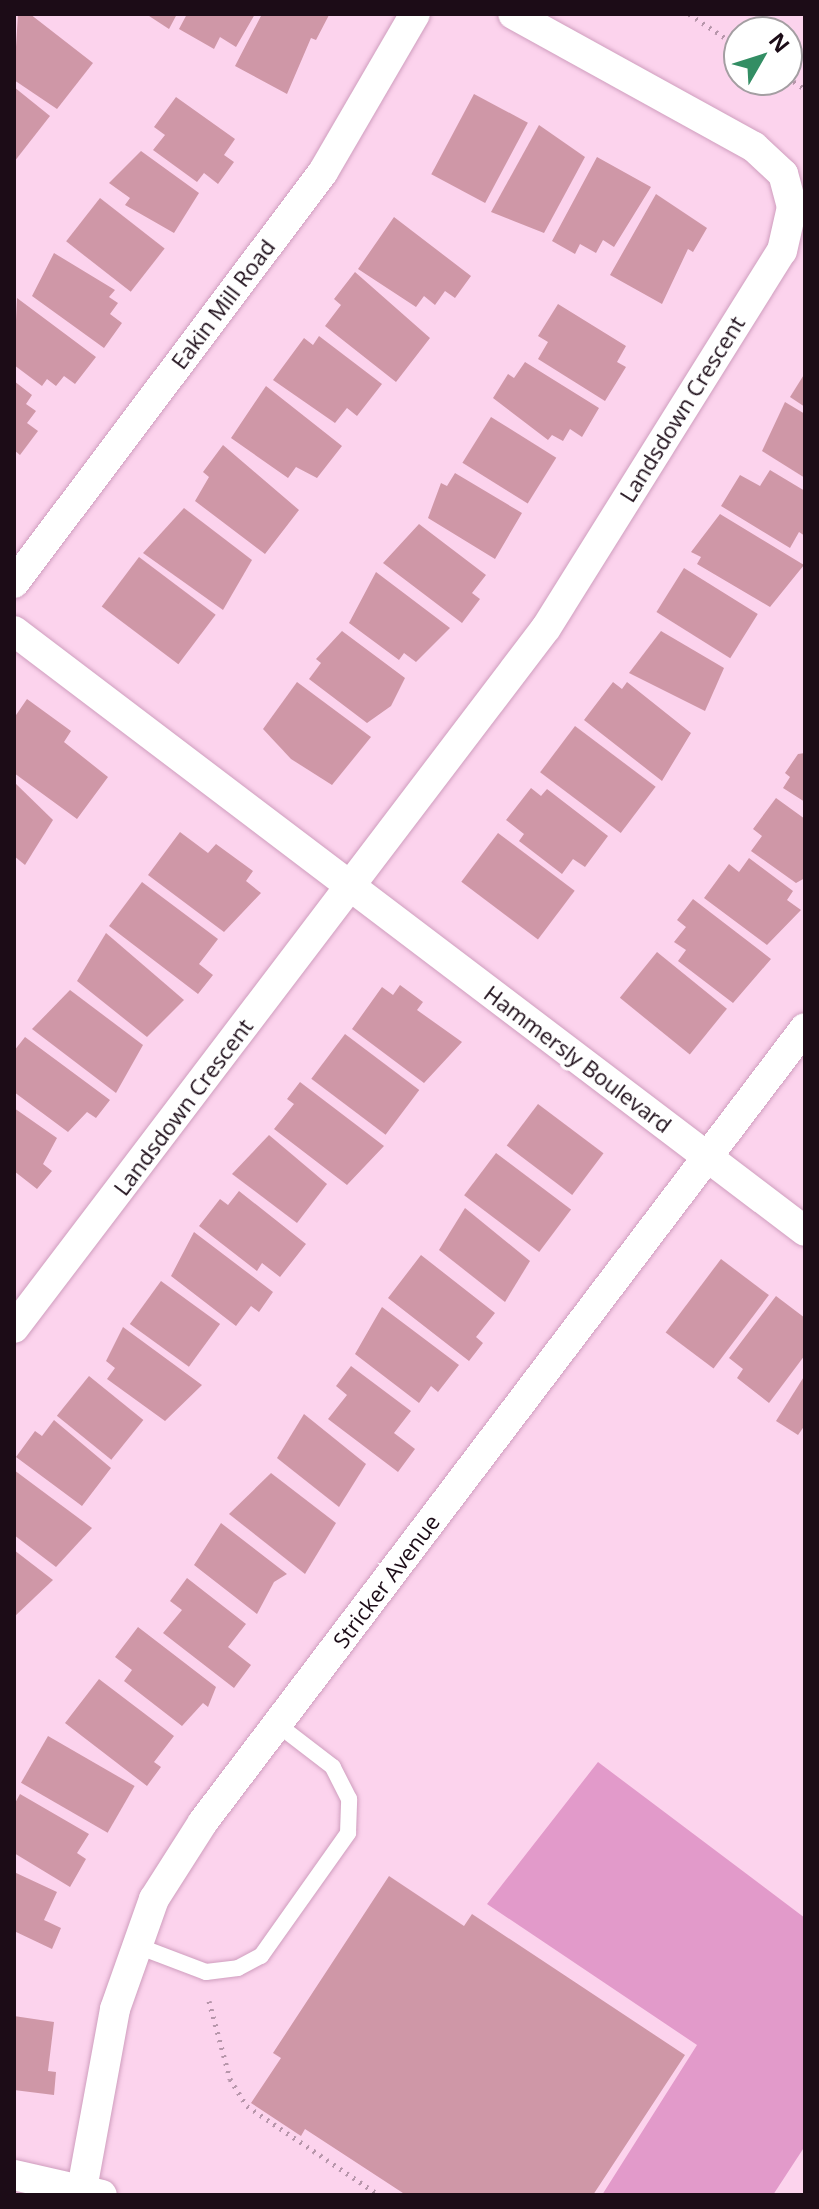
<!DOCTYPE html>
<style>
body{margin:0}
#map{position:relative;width:819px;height:2209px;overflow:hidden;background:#fcd3ed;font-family:"Open Sans",sans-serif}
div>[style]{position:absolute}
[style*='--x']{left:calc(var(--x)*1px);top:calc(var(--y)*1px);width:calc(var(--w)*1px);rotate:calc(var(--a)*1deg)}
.green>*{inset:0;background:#e29aca}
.building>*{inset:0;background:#cf97a7;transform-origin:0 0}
.path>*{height:5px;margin-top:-2.5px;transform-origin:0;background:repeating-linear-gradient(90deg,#b796ab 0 2px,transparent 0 8px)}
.roads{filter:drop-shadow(0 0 2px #cf9ebe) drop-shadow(0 0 2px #cf9ebe)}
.service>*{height:16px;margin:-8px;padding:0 8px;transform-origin:8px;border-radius:8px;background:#fff}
.minor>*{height:30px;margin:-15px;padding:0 15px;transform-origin:15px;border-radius:15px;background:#fff}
span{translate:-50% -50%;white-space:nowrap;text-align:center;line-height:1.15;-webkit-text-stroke:7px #fff;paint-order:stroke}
.street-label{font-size:22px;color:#1c0c17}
.frame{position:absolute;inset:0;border:16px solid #1c0c17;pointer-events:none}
.north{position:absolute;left:723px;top:16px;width:80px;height:80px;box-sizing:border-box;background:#fff;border:2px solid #a49ea2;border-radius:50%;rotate:51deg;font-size:22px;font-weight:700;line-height:32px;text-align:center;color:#1c0c17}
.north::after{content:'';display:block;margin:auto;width:28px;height:36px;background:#338e64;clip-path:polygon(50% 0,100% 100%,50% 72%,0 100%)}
</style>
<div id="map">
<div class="green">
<div style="clip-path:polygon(598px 1762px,805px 1918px,805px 2146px,773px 2195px,602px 2195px,697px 2045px,487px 1904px)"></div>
</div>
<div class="building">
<div style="clip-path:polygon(18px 14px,30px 14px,93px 63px,57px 109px,14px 80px)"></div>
<div style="clip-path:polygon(146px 14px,177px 14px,169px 29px)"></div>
<div style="clip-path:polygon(187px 14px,255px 14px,236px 47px,220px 37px,214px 49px,179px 29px)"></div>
<div style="clip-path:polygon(262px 14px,329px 15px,316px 40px,311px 38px,287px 94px,235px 66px)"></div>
<div style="clip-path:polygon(14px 87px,50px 116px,14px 162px)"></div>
<div style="left:474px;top:94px;width:61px;height:91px;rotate:28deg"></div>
<div style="clip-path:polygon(176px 97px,235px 139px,224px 155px,234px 162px,218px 184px,204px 173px,197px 182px,153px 150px,165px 135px,154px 127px)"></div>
<div style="clip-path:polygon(539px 125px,585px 157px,544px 233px,491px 212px)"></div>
<div style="clip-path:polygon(141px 151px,199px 193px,174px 233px,125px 205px,130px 198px,109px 183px)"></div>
<div style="clip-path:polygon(597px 157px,651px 187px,614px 247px,603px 240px,596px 253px,580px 244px,575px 254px,552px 241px)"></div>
<div style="clip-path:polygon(656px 194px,707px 228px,693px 252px,688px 249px,662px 304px,610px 275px)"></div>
<div style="left:100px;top:198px;width:82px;height:55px;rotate:38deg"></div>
<div style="clip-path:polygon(394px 217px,471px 276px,455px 298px,445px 291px,435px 305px,424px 296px,416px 307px,358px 269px)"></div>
<div style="clip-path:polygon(54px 253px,115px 290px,109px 297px,118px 303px,110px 314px,122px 323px,104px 348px,32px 296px)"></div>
<div style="clip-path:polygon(355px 272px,430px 338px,396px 382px,325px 326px,341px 305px,334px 299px)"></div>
<div style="clip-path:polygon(17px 298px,96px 357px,75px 384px,64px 376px,56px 386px,47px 379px,42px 386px,14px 365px)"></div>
<div style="clip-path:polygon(558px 304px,626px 346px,617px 362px,626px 367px,605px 401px,538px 359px,548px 342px,538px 336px)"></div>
<div style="clip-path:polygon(319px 336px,382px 384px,357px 416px,347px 408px,335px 423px,273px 380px,304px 338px,313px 345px)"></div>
<div style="clip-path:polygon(525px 362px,599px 408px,582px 437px,570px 429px,563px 441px,552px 435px,548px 440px,493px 398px,508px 374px,514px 378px)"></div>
<div style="clip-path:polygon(805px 373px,805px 407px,790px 397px)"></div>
<div style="clip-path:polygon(14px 381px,32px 395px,26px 404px,36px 411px,27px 423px,38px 431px,20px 455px,14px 450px)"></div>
<div style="clip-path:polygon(266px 386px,342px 446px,317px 478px,296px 467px,288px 478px,231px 438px)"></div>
<div style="clip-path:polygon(785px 402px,805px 414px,805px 478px,762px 451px)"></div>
<div style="left:491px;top:417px;width:77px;height:54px;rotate:32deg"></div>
<div style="clip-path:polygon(223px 445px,299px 510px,265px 554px,195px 501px,209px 477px,203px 472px)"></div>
<div style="clip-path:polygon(770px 470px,805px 491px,805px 536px,799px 532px,790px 548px,721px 506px,740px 475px,760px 486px)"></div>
<div style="clip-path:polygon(455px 473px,522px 513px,495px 559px,428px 518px,441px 483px,447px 486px)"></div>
<div style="clip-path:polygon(184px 508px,252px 560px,223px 610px,143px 553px)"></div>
<div style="clip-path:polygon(720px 514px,804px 565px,770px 607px,697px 564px,701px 557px,691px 552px)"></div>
<div style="clip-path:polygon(419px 524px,486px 575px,472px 593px,480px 599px,462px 623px,383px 563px)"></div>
<div style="left:139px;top:557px;width:96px;height:62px;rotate:37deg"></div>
<div style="left:684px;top:568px;width:87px;height:52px;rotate:32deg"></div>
<div style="clip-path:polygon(376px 572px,450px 628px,416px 662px,404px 653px,399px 660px,349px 623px)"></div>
<div style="clip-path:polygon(342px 631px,405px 678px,391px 706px,367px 723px,309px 679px,321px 663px,316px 659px)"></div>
<div style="clip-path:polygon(661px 631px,724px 668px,705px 711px,629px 673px)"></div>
<div style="clip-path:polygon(297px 682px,371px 737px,332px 785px,291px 759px,263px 729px)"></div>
<div style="clip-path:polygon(613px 682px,622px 689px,627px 682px,691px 733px,662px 781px,584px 720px)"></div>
<div style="clip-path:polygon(27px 699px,71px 731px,64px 742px,108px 777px,77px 819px,14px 773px,14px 718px)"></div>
<div style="left:575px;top:726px;width:101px;height:58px;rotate:37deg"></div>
<div style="clip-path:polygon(805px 753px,805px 802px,783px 788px,790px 777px,785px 773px,798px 754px)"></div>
<div style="clip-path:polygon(14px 782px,53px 820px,25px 865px,14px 856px)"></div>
<div style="clip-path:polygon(531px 788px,541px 796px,547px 789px,608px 836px,585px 867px,573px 859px,562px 874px,519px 841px,524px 834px,506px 820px)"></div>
<div style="clip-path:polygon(776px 798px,805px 819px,805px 878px,796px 883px,751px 851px,762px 836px,753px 829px)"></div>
<div style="clip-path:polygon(180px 832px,208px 853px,216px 844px,253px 871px,246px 881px,261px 893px,224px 932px,148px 875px)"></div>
<div style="left:498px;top:833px;width:96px;height:61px;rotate:37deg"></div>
<div style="clip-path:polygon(749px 858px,793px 891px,787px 900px,801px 910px,767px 945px,704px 898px,729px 864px,739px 872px)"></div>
<div style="clip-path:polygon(142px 882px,218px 939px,199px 964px,213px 975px,198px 994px,109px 926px)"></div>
<div style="clip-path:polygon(693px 899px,771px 959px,733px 1003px,678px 961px,686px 950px,674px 942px,686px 927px,677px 920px)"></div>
<div style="clip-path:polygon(106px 933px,184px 1000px,147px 1037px,77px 981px)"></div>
<div style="left:657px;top:952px;width:90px;height:59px;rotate:39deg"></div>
<div style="clip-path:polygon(400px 985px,423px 1002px,417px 1010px,462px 1042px,424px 1083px,352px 1029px,382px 987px,393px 995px)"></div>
<div style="clip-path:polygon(70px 990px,143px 1045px,116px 1093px,32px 1029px)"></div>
<div style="left:345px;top:1034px;width:93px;height:56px;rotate:37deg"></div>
<div style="clip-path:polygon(25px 1037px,110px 1100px,96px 1118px,87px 1112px,68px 1132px,14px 1092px,14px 1051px)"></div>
<div style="clip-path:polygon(300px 1082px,384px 1146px,347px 1185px,274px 1129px,294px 1104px,287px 1099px)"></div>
<div style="left:538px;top:1104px;width:82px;height:52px;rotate:37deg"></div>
<div style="clip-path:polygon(14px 1108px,57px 1138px,43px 1164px,52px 1171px,37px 1189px,14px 1171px)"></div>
<div style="clip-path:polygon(269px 1135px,327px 1184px,297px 1223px,232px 1174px)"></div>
<div style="left:496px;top:1153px;width:94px;height:53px;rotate:37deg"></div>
<div style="clip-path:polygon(239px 1191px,306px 1244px,280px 1277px,262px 1263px,257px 1271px,199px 1226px,220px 1199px,228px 1205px)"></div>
<div style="clip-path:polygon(465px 1208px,530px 1261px,505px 1302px,439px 1250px)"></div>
<div style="clip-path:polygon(194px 1232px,273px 1292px,259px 1312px,251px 1306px,236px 1326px,171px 1276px)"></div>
<div style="clip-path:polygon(421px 1255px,495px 1313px,476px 1337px,483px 1343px,469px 1361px,388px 1298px)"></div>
<div style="left:721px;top:1259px;width:60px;height:92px;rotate:37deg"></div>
<div style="left:161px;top:1281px;width:73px;height:53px;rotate:36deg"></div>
<div style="clip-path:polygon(776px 1296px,805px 1318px,805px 1355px,769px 1403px,737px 1378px,743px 1369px,729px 1358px)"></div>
<div style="clip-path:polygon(382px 1307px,459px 1365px,438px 1392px,431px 1386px,419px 1403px,355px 1354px)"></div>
<div style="clip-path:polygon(123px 1327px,202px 1385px,165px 1421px,107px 1379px,115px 1368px,106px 1361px)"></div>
<div style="clip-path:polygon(351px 1366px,411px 1411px,394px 1433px,415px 1449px,398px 1472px,328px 1419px,347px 1395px,336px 1386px)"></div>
<div style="clip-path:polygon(805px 1375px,805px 1425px,798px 1435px,776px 1421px)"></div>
<div style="left:89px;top:1376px;width:70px;height:51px;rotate:39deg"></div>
<div style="clip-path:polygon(304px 1414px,366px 1464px,339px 1507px,277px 1458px)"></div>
<div style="clip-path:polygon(54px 1420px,111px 1468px,82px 1506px,16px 1457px,35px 1431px,42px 1436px)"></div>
<div style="clip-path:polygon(14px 1470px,92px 1528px,56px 1567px,14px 1535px)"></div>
<div style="clip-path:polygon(271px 1473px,336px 1523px,305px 1574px,229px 1514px)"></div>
<div style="clip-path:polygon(221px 1523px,287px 1574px,274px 1582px,257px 1614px,194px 1565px)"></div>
<div style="clip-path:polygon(14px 1550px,53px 1580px,14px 1617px)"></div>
<div style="clip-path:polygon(187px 1578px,246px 1624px,228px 1647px,251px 1665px,234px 1688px,163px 1633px,182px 1610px,170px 1601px)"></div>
<div style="clip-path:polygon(138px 1627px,216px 1687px,208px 1707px,203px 1703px,182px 1726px,124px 1681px,132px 1670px,115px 1657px)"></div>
<div style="clip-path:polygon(99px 1679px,174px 1736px,154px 1762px,161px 1767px,147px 1786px,65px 1723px)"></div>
<div style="left:48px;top:1736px;width:100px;height:54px;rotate:30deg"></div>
<div style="clip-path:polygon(20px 1794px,89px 1834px,77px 1853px,86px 1859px,70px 1887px,14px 1853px,14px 1805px)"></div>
<div style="clip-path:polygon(14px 1872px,57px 1892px,44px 1920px,61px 1928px,52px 1949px,14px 1931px)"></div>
<div style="clip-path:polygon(389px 1876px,464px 1926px,472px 1914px,685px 2055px,593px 2195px,406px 2195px,305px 2129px,301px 2136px,251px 2103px,281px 2058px,273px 2053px)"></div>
<div style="clip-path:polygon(14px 2016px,54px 2022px,48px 2071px,56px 2072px,54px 2095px,14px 2090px)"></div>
</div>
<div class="path">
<div style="--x:689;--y:14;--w:60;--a:33.4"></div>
<div style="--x:787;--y:77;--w:22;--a:34"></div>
<div style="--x:209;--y:2001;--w:81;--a:74.9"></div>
<div style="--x:230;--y:2079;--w:32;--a:58"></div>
<div style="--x:247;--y:2106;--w:159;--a:34"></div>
</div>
<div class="roads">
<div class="service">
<div style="--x:135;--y:1945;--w:76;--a:20.8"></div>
<div style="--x:206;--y:1972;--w:32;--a:-7"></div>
<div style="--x:238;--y:1968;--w:26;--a:-28"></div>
<div style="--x:261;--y:1956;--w:151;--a:-54.7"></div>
<div style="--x:348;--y:1833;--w:34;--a:-88"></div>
<div style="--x:349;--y:1799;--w:36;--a:-117"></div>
<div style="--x:333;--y:1767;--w:71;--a:-142.5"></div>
</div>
<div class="minor">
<div style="--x:14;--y:583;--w:514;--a:-53.06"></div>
<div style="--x:323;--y:172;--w:183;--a:-59.8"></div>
<div style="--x:14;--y:631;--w:993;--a:37.18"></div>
<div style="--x:14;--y:1328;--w:879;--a:-52.77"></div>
<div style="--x:546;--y:628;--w:445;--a:-58"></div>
<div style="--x:782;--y:251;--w:45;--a:-77.2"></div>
<div style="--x:792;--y:207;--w:34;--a:-105"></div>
<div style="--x:783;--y:174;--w:40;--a:-137"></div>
<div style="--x:754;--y:147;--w:275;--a:-151.1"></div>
<div style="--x:14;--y:2175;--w:90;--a:12.8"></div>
<div style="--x:82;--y:2189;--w:183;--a:-79.6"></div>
<div style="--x:115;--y:2009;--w:117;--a:-70.5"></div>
<div style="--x:154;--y:1899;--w:91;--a:-57.5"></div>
<div style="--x:203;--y:1822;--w:996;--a:-52.83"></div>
</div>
</div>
<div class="street-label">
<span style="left:223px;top:304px;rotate:-53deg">Eakin Mill Road</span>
<span style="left:682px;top:409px;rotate:-58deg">Landsdown Crescent</span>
<span style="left:578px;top:1059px;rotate:37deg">Hammersly Boulevard</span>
<span style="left:183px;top:1107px;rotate:-53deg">Landsdown Crescent</span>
<span style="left:386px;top:1581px;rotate:-53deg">Stricker Avenue</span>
</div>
<div class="frame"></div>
<div class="north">N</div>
</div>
